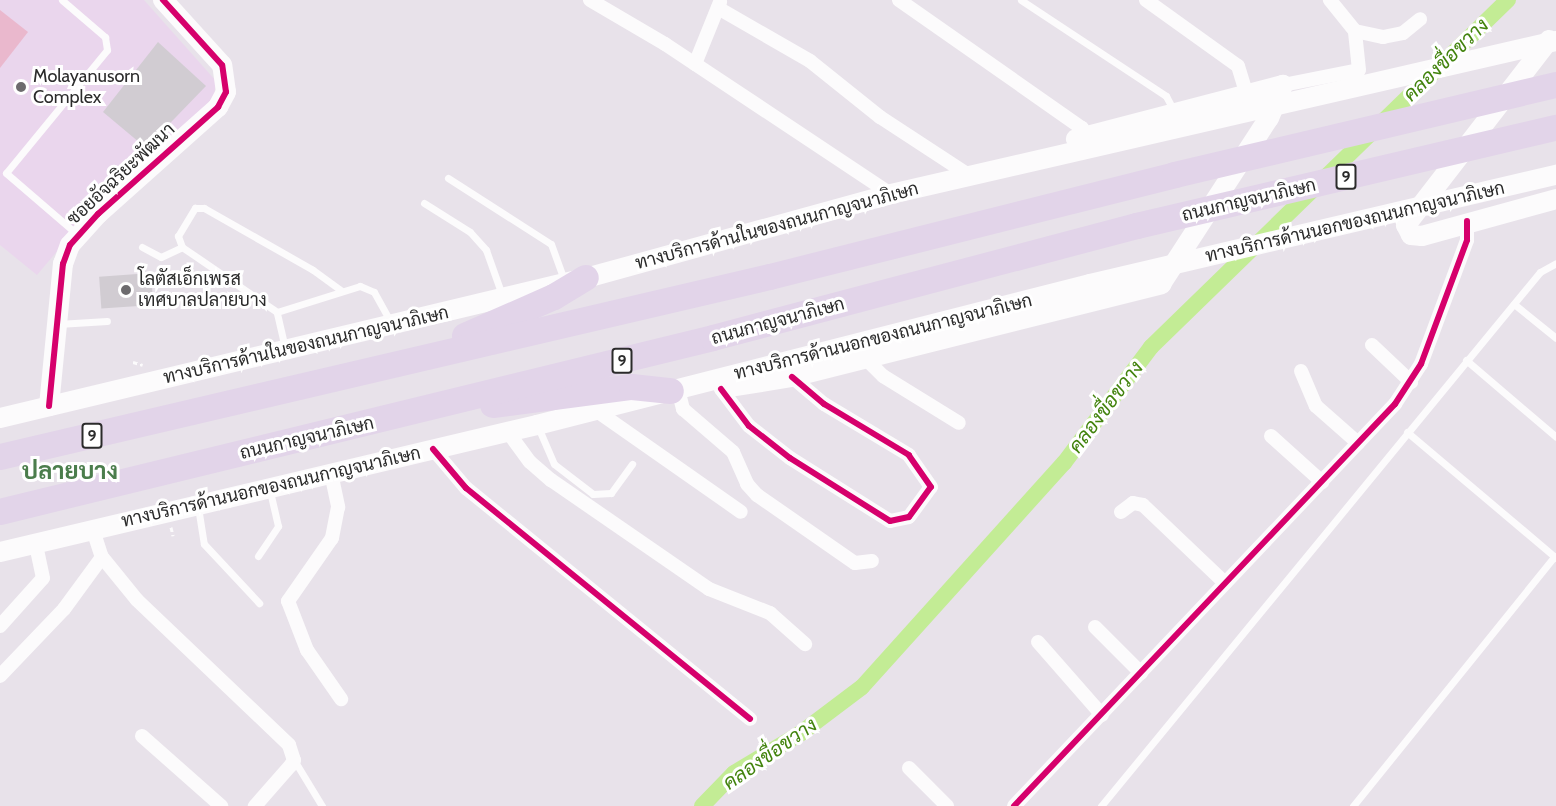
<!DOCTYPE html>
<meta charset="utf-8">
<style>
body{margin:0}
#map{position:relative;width:1556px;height:806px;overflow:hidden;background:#e8e2ea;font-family:Cabin,Sarabun,sans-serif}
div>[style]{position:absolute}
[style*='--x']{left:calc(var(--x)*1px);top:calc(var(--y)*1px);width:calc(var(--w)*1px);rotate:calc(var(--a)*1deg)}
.education>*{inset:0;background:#ead6ed}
.pitch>*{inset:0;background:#eab8cd}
.canal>*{height:16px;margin:-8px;padding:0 8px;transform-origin:8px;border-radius:8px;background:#c3ec95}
.building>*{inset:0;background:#d1ccd2;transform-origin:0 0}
.path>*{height:3px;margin-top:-1.5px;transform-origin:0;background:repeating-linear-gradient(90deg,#fcfbfc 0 4.5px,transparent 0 7.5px)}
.lane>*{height:7px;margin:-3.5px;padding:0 3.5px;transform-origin:3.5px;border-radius:3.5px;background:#fcfbfc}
.street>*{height:14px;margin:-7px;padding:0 7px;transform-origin:7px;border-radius:7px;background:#fcfbfc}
.secondary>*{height:20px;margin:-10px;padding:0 10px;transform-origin:10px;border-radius:10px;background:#fcfbfc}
.highway>*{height:26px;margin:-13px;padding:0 13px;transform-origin:13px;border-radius:13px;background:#e2d4e9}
.cycleway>*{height:6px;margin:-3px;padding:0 3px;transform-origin:3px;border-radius:3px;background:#d6006c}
.dots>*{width:16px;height:16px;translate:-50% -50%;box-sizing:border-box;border:3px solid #fff;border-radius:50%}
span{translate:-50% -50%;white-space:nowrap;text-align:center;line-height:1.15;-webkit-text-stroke:6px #fff;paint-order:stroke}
.shield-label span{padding:2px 4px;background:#fff;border:2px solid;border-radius:4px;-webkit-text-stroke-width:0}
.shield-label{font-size:16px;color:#2b2b2b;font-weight:700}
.poi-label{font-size:18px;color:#2b2b2b}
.left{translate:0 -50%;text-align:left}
.street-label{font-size:18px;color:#2b2b2b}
.water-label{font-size:20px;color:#42830d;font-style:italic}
.district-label{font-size:24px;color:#4b7d4c;font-weight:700}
</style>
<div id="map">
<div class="education">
<div style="clip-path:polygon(0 0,144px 0,216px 81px,214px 97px,70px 236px,37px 275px,0 245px)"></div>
</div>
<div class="pitch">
<div style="clip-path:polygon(0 10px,28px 32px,0 68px)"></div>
</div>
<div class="canal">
<div style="--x:702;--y:806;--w:46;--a:-45.9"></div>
<div style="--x:734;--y:773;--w:78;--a:-30.8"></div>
<div style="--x:801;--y:733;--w:76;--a:-37"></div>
<div style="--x:862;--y:687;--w:302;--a:-48"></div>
<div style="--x:1064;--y:463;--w:145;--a:-53.1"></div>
<div style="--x:1151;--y:347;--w:498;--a:-44.2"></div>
</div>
<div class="building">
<div style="clip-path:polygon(158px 42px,206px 86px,146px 148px,103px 112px)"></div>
<div style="left:151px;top:273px;width:32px;height:52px;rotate:86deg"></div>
</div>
<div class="path">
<div style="--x:133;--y:362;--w:10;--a:17"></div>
<div style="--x:171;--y:527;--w:9;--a:77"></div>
</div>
<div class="lane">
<div style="--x:62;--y:0;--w:57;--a:40.7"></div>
<div style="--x:105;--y:37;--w:13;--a:81"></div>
<div style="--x:107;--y:50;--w:159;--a:129.4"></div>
<div style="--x:6;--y:173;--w:94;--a:40.7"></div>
<div style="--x:1021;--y:0;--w:174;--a:33.5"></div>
<div style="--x:1166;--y:96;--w:17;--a:62"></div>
<div style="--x:448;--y:178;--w:122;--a:32.7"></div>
<div style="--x:551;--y:244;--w:38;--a:70"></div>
<div style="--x:424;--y:203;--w:54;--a:32.2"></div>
<div style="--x:470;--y:232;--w:24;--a:48"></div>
<div style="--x:486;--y:250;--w:48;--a:70.4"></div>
<div style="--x:142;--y:247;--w:21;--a:28"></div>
<div style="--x:161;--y:257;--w:23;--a:-25"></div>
<div style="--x:1514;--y:304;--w:54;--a:39"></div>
<div style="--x:277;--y:312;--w:115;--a:-145.6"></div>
<div style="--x:182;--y:247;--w:12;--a:-110"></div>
<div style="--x:178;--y:236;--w:33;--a:-59"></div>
<div style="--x:195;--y:208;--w:9;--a:0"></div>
<div style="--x:204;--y:208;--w:125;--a:29.6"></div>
<div style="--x:313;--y:270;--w:34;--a:36"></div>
<div style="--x:58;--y:324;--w:49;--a:-3.5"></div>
<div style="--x:285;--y:348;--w:37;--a:-103"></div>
<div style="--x:277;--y:312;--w:87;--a:-17.4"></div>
<div style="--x:360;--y:286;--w:15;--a:23"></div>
<div style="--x:374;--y:292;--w:35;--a:61"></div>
<div style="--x:1466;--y:360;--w:118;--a:40.5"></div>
<div style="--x:538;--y:427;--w:40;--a:66.6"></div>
<div style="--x:554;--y:464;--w:49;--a:37.6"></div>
<div style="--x:593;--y:494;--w:18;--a:-3"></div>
<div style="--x:611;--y:493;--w:36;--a:-54"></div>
<div style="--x:1407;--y:432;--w:195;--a:40.2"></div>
<div style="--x:198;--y:507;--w:37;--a:81"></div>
<div style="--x:204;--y:544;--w:81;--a:47"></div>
<div style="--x:258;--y:556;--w:36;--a:-56"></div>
<div style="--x:278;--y:526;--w:36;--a:-103"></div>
<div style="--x:294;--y:760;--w:54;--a:58.7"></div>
<div style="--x:1101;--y:806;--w:691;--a:-50.58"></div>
<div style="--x:1540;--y:272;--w:18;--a:-29"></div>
<div style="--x:1353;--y:806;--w:321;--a:-51.1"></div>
</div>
<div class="street">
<div style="--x:590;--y:0;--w:87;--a:30.4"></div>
<div style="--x:665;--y:44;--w:271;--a:33.6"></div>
<div style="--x:899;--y:0;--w:223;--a:35"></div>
<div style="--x:1082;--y:128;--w:9;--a:63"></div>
<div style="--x:1146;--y:0;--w:113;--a:35.7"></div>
<div style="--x:1238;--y:66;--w:28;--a:73"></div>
<div style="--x:718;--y:8;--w:106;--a:29.9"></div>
<div style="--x:810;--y:61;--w:90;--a:38.7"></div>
<div style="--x:880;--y:117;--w:100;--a:33.2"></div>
<div style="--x:1355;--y:31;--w:29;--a:12"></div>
<div style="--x:1383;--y:37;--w:20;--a:-11"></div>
<div style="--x:1403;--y:33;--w:22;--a:-39"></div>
<div style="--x:695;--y:64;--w:67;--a:-68"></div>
<div style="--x:1283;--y:85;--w:77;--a:-11.2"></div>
<div style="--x:1359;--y:70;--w:39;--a:-96"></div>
<div style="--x:1355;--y:31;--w:40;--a:-129"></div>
<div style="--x:1372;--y:345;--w:54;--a:43.5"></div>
<div style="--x:864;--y:357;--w:27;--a:45"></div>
<div style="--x:883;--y:376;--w:89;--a:31.7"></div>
<div style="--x:1301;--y:371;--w:38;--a:67"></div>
<div style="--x:1316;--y:406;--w:56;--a:41.4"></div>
<div style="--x:678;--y:389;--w:21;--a:76"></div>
<div style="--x:683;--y:409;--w:66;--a:40.7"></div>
<div style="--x:733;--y:452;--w:35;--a:66"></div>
<div style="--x:747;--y:484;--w:15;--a:48"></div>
<div style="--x:757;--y:495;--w:119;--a:34.8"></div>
<div style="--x:855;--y:563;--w:17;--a:-7"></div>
<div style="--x:721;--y:389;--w:46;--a:52.9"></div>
<div style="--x:749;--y:426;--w:52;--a:38"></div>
<div style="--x:790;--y:458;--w:118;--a:32.2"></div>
<div style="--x:890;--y:521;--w:19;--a:-12"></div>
<div style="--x:909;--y:517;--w:37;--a:-54"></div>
<div style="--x:931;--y:487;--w:39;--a:-125"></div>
<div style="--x:909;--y:455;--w:99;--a:-149"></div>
<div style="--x:824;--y:404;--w:42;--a:-139.8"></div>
<div style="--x:594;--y:409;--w:179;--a:35"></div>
<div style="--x:508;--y:432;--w:37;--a:54"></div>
<div style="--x:530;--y:462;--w:28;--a:41"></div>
<div style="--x:551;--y:480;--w:192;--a:34.6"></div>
<div style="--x:709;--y:589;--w:66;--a:21.5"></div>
<div style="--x:770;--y:613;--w:47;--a:41.5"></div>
<div style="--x:1271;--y:436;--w:69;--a:42"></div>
<div style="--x:433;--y:449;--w:51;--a:49.8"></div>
<div style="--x:466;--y:488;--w:366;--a:39.1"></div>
<div style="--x:331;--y:473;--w:35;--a:78"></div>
<div style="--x:338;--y:507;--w:32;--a:101"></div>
<div style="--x:332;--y:538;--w:77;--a:124.9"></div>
<div style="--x:288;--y:601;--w:53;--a:68.8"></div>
<div style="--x:307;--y:650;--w:60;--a:55.2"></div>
<div style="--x:1121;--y:512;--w:15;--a:-37"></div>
<div style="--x:1133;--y:503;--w:10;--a:11"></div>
<div style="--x:1143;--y:505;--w:113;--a:43.6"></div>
<div style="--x:93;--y:530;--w:28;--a:72"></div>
<div style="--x:102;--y:557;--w:55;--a:50.9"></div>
<div style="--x:137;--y:600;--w:210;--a:43.6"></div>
<div style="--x:289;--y:745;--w:16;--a:72"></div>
<div style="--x:294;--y:760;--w:6;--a:121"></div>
<div style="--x:291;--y:765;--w:55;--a:131.3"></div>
<div style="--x:0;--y:626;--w:64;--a:-48.1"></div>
<div style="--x:43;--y:578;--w:35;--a:-102"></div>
<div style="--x:1095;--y:627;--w:65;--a:45"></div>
<div style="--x:1038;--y:642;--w:97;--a:48.8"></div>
<div style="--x:0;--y:676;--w:93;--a:-46.3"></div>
<div style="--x:64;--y:609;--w:64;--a:-53.8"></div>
<div style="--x:142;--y:736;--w:106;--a:41.5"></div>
<div style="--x:909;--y:768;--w:54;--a:45"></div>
<div style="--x:1014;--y:806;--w:554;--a:-46.54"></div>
<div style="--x:1395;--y:404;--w:48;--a:-57"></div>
<div style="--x:1421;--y:364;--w:132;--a:-69.6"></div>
<div style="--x:1467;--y:240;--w:19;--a:-90"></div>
</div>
<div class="secondary">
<div style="--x:1549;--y:40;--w:234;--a:127.7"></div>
<div style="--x:1406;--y:225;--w:11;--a:63"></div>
<div style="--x:1411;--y:235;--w:11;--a:5"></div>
<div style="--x:1422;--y:236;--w:139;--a:-15.4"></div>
<div style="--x:724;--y:388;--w:69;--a:-9.2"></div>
<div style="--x:792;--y:377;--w:381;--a:-14.1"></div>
<div style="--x:1161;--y:284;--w:198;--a:-57"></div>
<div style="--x:1269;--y:118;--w:36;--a:-67"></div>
<div style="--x:1283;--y:85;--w:214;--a:165.4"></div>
<div style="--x:49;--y:406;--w:143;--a:-84.4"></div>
<div style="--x:63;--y:264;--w:20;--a:-70"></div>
<div style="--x:70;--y:245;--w:42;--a:-47.9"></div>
<div style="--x:98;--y:214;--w:161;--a:-41.7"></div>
<div style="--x:218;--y:107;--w:17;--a:-62"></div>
<div style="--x:226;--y:92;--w:27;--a:-98"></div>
<div style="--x:222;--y:65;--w:88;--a:-132.2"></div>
<div style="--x:0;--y:418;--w:602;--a:-13.44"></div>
<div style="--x:586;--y:278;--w:316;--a:-15.4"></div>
<div style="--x:891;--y:194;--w:682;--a:-12.96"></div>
<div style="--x:0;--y:552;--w:552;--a:-13.31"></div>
<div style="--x:537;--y:425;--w:571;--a:-14.3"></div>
<div style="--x:1090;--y:284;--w:479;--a:-13.2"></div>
</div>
<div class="highway">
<div style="--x:465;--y:336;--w:97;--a:-23.7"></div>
<div style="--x:554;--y:297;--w:37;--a:-31"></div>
<div style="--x:493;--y:405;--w:140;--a:-7.4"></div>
<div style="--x:632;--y:387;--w:39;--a:6"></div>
<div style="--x:0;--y:457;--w:791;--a:-13.16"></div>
<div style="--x:770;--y:277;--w:418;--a:-14.1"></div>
<div style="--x:1175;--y:175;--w:391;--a:-13.3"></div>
<div style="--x:0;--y:512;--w:734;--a:-13.71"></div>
<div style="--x:713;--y:338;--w:439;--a:-14.8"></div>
<div style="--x:1137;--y:226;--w:430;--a:-13.2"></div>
</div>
<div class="cycleway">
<div style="--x:721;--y:389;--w:46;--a:52.9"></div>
<div style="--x:749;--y:426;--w:52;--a:38"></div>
<div style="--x:790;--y:458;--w:118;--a:32.2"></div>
<div style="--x:890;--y:521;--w:19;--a:-12"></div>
<div style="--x:909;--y:517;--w:37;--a:-54"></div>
<div style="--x:931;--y:487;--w:39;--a:-125"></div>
<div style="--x:909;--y:455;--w:99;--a:-149"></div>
<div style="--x:824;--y:404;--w:42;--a:-139.8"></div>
<div style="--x:49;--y:406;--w:143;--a:-84.4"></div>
<div style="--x:63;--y:264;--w:20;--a:-70"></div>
<div style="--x:70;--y:245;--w:42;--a:-47.9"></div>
<div style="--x:98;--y:214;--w:161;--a:-41.7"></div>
<div style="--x:218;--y:107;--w:17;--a:-62"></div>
<div style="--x:226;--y:92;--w:27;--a:-98"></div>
<div style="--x:222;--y:65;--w:88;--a:-132.2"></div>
<div style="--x:433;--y:449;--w:51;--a:49.8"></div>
<div style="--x:466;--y:488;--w:366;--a:39.1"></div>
<div style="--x:1014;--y:806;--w:554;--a:-46.54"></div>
<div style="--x:1395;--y:404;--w:48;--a:-57"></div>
<div style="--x:1421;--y:364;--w:132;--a:-69.6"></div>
<div style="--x:1467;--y:240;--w:19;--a:-90"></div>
</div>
<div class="dots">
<div style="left:21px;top:87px;background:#6d6b6e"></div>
<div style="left:126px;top:290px;background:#6d6b6e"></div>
</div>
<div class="shield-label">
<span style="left:1346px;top:177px">9</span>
<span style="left:622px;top:361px">9</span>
<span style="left:92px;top:436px">9</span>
</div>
<div class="poi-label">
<span class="left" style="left:33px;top:87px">Molayanusorn<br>Complex</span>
<span class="left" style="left:138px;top:290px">โลตัสเอ็กเพรส<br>เทศบาลปลายบาง</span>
</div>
<div class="street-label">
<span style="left:121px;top:174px;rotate:-43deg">ซอยอัจฉริยะพัฒนา</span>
<span style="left:1249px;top:200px;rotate:-13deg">ถนนกาญจนาภิเษก</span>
<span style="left:1355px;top:222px;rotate:-13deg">ทางบริการด้านนอกของถนนกาญจนาภิเษก</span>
<span style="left:777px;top:226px;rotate:-15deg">ทางบริการด้านในของถนนกาญจนาภิเษก</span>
<span style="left:778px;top:321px;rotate:-15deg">ถนนกาญจนาภิเษก</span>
<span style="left:883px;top:337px;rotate:-14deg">ทางบริการด้านนอกของถนนกาญจนาภิเษก</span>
<span style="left:306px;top:345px;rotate:-13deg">ทางบริการด้านในของถนนกาญจนาภิเษก</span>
<span style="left:307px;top:438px;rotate:-13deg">ถนนกาญจนาภิเษก</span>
<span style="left:271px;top:487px;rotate:-13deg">ทางบริการด้านนอกของถนนกาญจนาภิเษก</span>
</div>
<div class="water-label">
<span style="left:1446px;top:60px;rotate:-44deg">คลองขื่อขวาง</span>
<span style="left:1106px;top:407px;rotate:-53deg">คลองขื่อขวาง</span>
<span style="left:770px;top:754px;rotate:-35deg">คลองขื่อขวาง</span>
</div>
<div class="district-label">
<span style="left:70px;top:471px">ปลายบาง</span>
</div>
</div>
